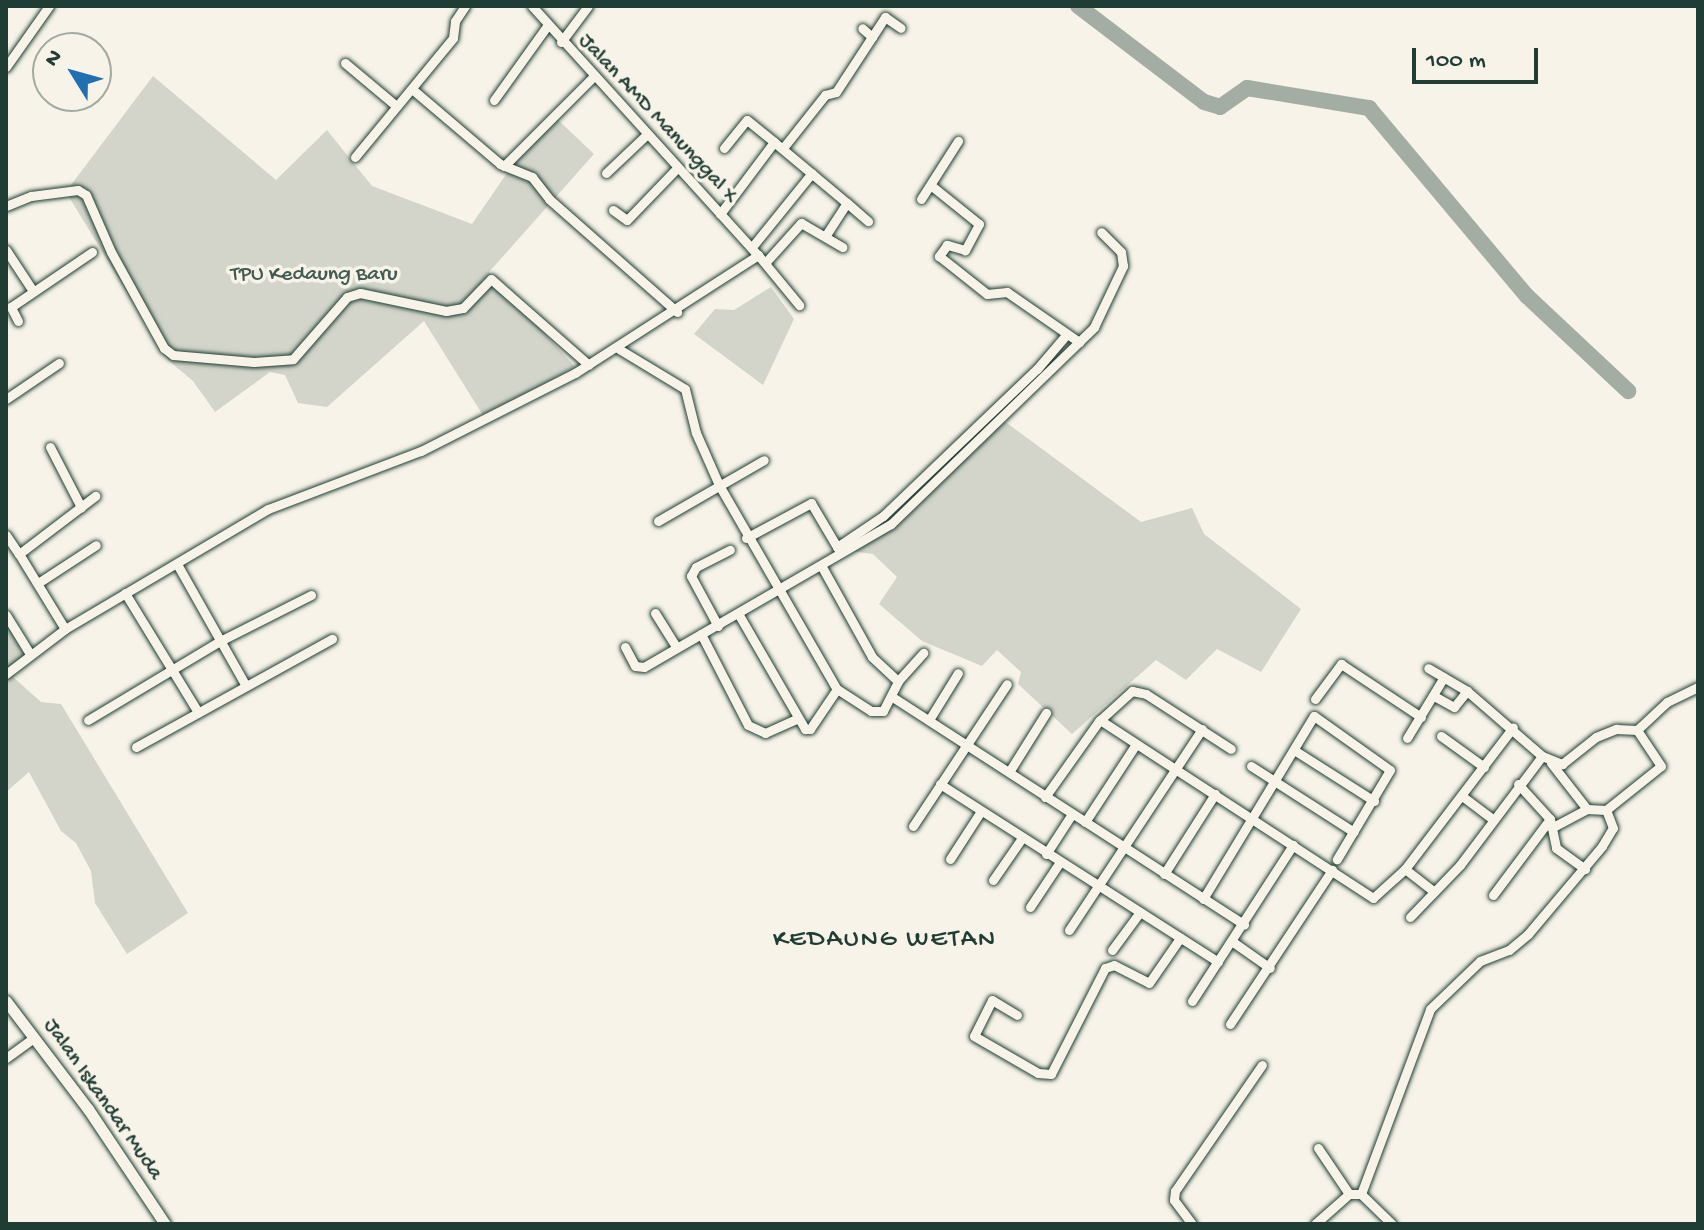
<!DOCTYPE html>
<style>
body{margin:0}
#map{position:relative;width:1704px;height:1230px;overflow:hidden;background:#f7f3e8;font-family:"Gochi Hand",sans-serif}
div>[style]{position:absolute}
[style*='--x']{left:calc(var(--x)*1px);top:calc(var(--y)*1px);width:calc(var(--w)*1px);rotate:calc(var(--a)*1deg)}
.green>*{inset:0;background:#d3d5ca}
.river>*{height:16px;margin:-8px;padding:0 8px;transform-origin:8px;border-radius:8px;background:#a4ada3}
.roads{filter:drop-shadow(0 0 2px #1f3d34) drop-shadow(0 0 2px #1f3d34)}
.minor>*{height:9px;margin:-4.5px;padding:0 4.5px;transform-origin:4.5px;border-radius:4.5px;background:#f7f3e8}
.tertiary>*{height:11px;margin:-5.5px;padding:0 5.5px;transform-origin:5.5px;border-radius:5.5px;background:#f7f3e8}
span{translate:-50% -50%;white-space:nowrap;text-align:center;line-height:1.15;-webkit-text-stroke:7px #f7f3e8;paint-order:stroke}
.street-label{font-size:22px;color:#1f3d34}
.park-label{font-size:22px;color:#435b52}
.quarter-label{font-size:26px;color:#1f3d34;letter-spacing:2px}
.frame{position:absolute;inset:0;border:8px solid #1f3d34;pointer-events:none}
.north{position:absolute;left:32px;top:32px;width:80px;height:80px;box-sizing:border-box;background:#f7f3e8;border:2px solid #a1aaa0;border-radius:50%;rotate:307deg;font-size:22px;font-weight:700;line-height:32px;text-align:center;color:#1f3d34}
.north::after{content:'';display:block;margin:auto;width:28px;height:36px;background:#1f6fb2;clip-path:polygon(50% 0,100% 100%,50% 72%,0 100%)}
.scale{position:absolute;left:1412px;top:48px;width:126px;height:36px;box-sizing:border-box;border:4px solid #1f3d34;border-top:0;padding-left:10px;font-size:24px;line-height:28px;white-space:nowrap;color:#1f3d34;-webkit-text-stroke:6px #f7f3e8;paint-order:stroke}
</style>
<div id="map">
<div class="green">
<div style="clip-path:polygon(153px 76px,276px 180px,327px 130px,372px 186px,472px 224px,516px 160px,557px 119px,594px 154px,489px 272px,575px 367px,484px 417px,424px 321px,327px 407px,298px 403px,285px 375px,270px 372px,215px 412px,193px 381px,169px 361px,69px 197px,71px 185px)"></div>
<div style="clip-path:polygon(771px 287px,794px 319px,763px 385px,694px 334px,715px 309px,734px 310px)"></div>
<div style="clip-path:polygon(996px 415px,1141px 522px,1192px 508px,1204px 534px,1301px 609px,1261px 672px,1217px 649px,1186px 680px,1156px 660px,1072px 734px,1018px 684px,1021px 672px,997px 650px,982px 666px,922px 641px,879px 604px,897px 577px,873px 554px,842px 550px,879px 529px)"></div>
<div style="clip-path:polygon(6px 623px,27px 658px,13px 677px,41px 702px,61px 704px,188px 913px,127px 954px,95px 903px,91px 871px,76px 843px,61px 831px,29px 772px,6px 792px)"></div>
</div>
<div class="river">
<div style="--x:1078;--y:6;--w:158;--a:37.3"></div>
<div style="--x:1204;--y:102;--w:17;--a:17"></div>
<div style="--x:1220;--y:107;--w:33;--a:-35"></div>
<div style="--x:1247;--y:88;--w:124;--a:9.3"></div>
<div style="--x:1369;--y:108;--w:246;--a:50"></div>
<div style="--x:1527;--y:296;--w:139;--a:43.2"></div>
</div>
<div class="roads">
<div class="minor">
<div style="--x:532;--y:6;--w:336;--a:47.8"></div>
<div style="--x:872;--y:37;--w:24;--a:-57"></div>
<div style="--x:885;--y:17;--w:19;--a:35"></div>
<div style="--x:561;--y:42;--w:45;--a:-53.1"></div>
<div style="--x:345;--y:63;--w:65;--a:40"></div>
<div style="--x:6;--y:67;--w:75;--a:-54.8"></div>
<div style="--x:412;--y:89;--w:116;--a:40.4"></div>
<div style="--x:500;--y:164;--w:35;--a:22"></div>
<div style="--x:532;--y:177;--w:28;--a:52"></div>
<div style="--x:549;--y:199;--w:171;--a:41.4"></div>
<div style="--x:494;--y:100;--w:91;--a:-54.4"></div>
<div style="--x:724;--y:148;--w:36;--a:-51"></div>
<div style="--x:747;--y:120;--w:35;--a:39"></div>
<div style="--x:783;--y:148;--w:68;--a:-51.6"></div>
<div style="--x:825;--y:95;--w:11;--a:-15"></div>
<div style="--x:836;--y:92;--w:66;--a:-56.8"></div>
<div style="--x:872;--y:37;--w:13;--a:-138"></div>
<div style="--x:355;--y:157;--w:154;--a:-50.5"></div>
<div style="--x:453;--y:38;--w:17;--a:-83"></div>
<div style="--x:455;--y:21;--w:18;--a:-56"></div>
<div style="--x:504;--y:166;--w:126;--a:-45"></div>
<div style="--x:606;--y:173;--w:55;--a:-43.5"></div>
<div style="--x:933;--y:187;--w:59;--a:38.8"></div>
<div style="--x:979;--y:224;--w:30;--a:118"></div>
<div style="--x:965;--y:250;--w:19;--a:-164"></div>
<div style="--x:947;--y:245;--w:14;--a:126"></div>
<div style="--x:939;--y:256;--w:61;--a:38.4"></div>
<div style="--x:987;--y:294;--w:20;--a:-6"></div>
<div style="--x:1007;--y:292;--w:88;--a:34.8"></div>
<div style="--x:921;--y:199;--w:69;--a:-57.5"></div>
<div style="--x:6;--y:206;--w:27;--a:-22"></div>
<div style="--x:31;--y:196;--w:47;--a:-7.3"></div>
<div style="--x:78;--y:190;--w:9;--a:32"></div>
<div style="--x:86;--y:195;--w:62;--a:66.3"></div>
<div style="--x:111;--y:252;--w:110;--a:61.1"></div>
<div style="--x:164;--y:348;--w:11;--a:38"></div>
<div style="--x:173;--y:355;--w:81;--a:4.9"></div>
<div style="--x:254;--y:362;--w:39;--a:-4"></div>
<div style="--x:293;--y:359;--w:82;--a:-48.9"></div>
<div style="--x:347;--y:297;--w:14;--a:-17"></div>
<div style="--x:360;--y:293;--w:88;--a:11.8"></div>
<div style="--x:446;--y:311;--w:17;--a:-10"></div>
<div style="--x:463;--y:308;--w:40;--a:-46"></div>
<div style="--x:491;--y:279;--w:130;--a:41.3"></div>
<div style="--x:613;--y:210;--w:17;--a:36"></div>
<div style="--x:627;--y:220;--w:71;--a:-46.1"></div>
<div style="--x:720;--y:214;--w:90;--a:-53.1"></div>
<div style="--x:774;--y:142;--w:95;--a:39.9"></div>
<div style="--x:826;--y:235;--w:38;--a:-57"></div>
<div style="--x:847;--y:203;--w:28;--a:41"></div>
<div style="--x:752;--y:247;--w:95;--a:-51"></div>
<div style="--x:6;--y:250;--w:49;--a:56.6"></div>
<div style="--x:765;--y:263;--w:54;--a:-48"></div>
<div style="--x:801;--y:223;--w:48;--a:30.3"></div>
<div style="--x:18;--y:321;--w:16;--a:-117"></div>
<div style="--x:11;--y:307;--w:98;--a:-34.2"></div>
<div style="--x:619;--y:349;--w:77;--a:31.2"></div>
<div style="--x:685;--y:389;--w:45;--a:76"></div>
<div style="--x:696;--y:433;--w:57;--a:66.1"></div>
<div style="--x:719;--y:485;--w:236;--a:60"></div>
<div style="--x:837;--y:689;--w:40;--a:32.9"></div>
<div style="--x:871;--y:711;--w:12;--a:0"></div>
<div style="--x:883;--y:711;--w:34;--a:-63"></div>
<div style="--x:898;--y:681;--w:38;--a:-48"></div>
<div style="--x:6;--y:399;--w:64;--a:-34.2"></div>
<div style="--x:50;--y:447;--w:68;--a:62.7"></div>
<div style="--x:658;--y:521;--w:122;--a:-29.9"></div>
<div style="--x:6;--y:535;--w:23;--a:56"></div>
<div style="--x:746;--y:538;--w:74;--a:-28.3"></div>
<div style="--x:811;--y:503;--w:57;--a:59.4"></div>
<div style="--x:837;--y:547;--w:55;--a:-34"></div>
<div style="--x:883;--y:516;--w:213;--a:-43.7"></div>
<div style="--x:1037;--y:369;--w:45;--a:-49.5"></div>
<div style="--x:177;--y:564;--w:140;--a:60.5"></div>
<div style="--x:822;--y:567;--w:103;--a:60.9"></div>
<div style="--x:872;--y:657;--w:35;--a:43"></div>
<div style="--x:38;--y:583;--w:69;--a:-33.2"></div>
<div style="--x:125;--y:593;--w:140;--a:58.5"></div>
<div style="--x:655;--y:613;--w:40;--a:58"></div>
<div style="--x:6;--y:615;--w:46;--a:58.4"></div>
<div style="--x:739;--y:615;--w:132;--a:59.9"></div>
<div style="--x:805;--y:729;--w:5;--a:0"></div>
<div style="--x:810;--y:729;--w:48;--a:-56"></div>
<div style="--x:718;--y:626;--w:57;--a:-118.4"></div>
<div style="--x:691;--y:576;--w:10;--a:-61"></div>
<div style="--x:696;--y:567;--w:38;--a:-27"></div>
<div style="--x:65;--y:629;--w:88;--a:-121.5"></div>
<div style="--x:19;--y:554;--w:96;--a:-37.3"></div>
<div style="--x:701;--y:634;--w:102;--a:62.7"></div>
<div style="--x:748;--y:725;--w:19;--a:25"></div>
<div style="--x:765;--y:733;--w:34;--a:-24"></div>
<div style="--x:625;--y:647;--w:21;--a:62"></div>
<div style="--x:635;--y:666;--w:9;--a:6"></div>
<div style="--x:644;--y:667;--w:285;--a:-30.1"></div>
<div style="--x:891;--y:524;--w:283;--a:-44.1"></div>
<div style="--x:1094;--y:327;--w:68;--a:-64.6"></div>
<div style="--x:1123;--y:266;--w:14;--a:-98"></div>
<div style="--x:1121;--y:252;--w:28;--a:-135"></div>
<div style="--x:6;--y:674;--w:74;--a:-37.3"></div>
<div style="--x:65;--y:629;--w:236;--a:-30.6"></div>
<div style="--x:268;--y:509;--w:164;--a:-20.8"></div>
<div style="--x:421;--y:451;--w:173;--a:-26.9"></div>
<div style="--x:575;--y:373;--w:218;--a:-32.8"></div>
<div style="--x:758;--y:255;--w:65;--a:50.6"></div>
<div style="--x:1434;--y:696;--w:23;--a:29"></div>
<div style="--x:1454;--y:707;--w:21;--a:-51"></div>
<div style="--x:894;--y:698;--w:417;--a:32.9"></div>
<div style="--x:1315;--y:699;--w:44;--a:-53.4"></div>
<div style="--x:1341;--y:664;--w:96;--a:33.5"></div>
<div style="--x:88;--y:720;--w:154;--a:-30.9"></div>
<div style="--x:220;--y:641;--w:102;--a:-26.8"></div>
<div style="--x:929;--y:720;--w:55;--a:-58.3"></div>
<div style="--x:1100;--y:720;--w:326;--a:33.1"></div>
<div style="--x:1373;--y:898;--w:43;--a:-42.2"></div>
<div style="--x:1405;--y:869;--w:178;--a:-52.7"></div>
<div style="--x:1637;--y:730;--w:41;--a:-43"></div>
<div style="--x:1667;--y:702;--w:34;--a:-26"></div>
<div style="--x:1441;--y:736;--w:53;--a:35.8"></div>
<div style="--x:1407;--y:738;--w:71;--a:-58.8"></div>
<div style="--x:136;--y:747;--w:224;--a:-28.9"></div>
<div style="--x:1294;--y:750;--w:95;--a:32.5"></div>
<div style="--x:1542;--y:756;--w:22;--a:22"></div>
<div style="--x:1562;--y:764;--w:43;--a:-38.5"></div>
<div style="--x:1596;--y:737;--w:22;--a:-22"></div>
<div style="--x:1616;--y:729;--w:21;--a:3"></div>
<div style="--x:1551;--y:763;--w:58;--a:52"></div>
<div style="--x:1251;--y:766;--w:122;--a:32.7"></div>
<div style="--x:1009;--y:772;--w:70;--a:-57.9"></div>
<div style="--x:940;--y:784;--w:330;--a:32.6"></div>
<div style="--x:1518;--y:784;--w:47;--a:47.6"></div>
<div style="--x:1550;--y:819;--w:30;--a:78"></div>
<div style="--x:1556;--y:848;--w:36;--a:36"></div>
<div style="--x:1462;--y:796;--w:38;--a:37"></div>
<div style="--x:1045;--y:797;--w:93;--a:-54.6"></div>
<div style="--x:1099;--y:721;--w:45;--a:-42.3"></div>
<div style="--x:1132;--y:691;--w:14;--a:12"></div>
<div style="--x:1146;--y:694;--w:101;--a:32.9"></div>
<div style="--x:1606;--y:810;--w:70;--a:-38.7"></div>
<div style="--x:1661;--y:766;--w:43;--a:-123.7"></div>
<div style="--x:1085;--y:822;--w:93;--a:-56.8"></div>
<div style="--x:913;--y:826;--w:170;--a:-56.5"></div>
<div style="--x:1553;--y:827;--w:38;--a:-28"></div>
<div style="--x:1587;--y:809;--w:19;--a:3"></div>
<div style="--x:1046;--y:854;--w:48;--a:-57"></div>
<div style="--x:950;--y:859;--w:57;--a:-57.1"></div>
<div style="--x:1405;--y:869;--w:37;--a:38"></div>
<div style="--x:1164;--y:874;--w:95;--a:-57.5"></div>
<div style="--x:993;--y:880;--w:51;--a:-55.4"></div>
<div style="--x:1493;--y:895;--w:95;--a:-53.1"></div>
<div style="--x:1203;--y:899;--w:214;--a:-58.8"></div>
<div style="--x:1314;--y:716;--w:93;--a:35.4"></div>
<div style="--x:1390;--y:770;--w:104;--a:120.8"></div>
<div style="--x:1030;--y:907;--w:54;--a:-56.3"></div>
<div style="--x:1410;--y:917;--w:72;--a:-46.1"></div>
<div style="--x:1460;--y:865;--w:136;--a:-53"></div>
<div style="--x:1542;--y:756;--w:99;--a:-139.1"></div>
<div style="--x:1467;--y:691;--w:45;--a:-149.5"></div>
<div style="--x:1069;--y:930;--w:241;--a:-56.5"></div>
<div style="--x:1233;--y:942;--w:45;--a:35.1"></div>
<div style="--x:1112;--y:950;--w:47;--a:-53.6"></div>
<div style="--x:1192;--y:1001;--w:186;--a:-57.1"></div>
<div style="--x:1017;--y:1015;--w:29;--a:-149"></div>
<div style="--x:992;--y:1000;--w:40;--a:116.6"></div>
<div style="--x:974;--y:1036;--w:74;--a:30"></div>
<div style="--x:1038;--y:1073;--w:13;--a:4"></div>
<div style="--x:1051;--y:1074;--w:119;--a:-63"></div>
<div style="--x:1105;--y:968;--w:9;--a:-18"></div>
<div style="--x:1114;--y:965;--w:39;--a:27"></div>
<div style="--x:1149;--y:983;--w:55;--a:-55.4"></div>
<div style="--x:1230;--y:1024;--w:185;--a:-56.5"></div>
<div style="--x:6;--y:1058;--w:34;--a:-36"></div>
<div style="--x:1318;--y:1148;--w:55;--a:56"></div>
<div style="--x:1361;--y:1194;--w:197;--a:-69.5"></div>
<div style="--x:1430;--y:1009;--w:69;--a:-43.8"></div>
<div style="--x:1480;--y:961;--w:31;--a:-21"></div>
<div style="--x:1509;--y:950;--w:25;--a:-40"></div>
<div style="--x:1528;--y:934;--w:115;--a:-49.9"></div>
<div style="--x:1602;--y:846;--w:21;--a:-59"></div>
<div style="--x:1613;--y:828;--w:19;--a:-111"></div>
<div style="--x:1192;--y:1224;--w:30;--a:-127"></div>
<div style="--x:1174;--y:1200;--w:9;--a:-84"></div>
<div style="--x:1175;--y:1191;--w:153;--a:-55.4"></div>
<div style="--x:1315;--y:1224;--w:45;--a:-41.4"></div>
<div style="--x:1349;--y:1194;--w:12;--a:0"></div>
<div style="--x:1361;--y:1194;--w:43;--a:44.1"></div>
</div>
<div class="tertiary">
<div style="--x:6;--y:1001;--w:136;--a:52.8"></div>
<div style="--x:88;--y:1109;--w:138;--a:56.2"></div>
</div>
</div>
<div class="street-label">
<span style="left:657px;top:119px;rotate:47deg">Jalan AMD Manunggal X</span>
<span style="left:102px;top:1100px;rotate:55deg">Jalan Iskandar Muda</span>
</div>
<div class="park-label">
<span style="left:314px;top:276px">TPU Kedaung Baru</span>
</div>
<div class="quarter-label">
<span style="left:885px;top:941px">KEDAUNG WETAN</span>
</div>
<div class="frame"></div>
<div class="north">N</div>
<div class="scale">100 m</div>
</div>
